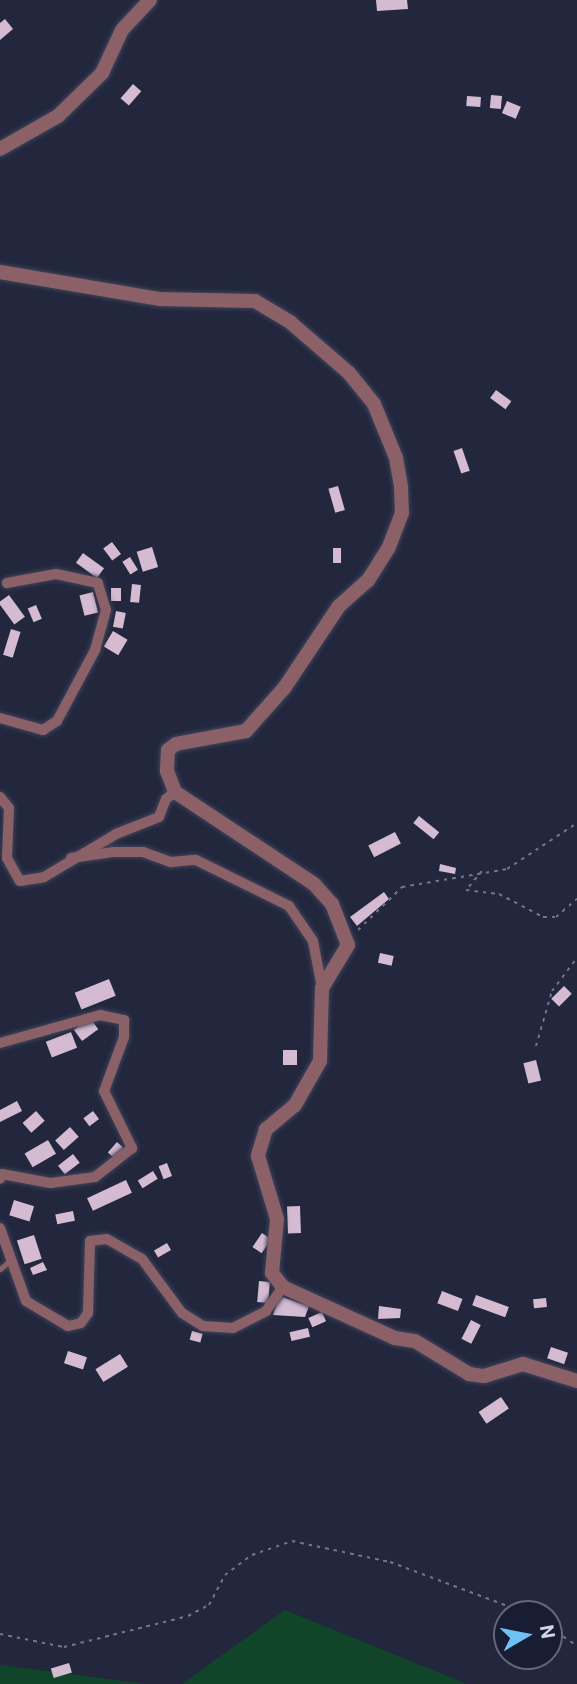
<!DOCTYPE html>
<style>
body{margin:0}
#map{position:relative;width:577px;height:1684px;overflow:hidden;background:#22273e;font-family:Roboto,sans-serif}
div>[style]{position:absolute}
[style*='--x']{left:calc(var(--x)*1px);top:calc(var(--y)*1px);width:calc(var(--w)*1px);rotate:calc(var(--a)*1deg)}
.green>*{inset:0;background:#10452a}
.building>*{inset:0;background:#d5bbd2;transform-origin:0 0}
.path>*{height:2px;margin-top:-1px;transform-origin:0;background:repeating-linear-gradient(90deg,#72768a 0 3.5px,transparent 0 8.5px)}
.roads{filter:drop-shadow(0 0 2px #3e4359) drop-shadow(0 0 2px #3e4359)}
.service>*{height:5px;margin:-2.5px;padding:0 2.5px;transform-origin:2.5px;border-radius:2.5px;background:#8b6167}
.minor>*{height:10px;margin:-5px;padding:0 5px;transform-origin:5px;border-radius:5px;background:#8b6167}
.tertiary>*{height:14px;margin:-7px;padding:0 7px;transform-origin:7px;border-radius:7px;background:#8b6167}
span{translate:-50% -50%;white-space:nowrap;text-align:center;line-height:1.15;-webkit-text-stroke:7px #191d34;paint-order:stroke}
.north{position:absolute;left:493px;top:1600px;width:70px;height:70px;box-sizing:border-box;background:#191d34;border:2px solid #63677b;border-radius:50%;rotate:80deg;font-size:19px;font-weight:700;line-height:28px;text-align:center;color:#d2d6e6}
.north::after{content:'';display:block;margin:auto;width:24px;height:32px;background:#6ec2f3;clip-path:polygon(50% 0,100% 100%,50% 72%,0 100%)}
</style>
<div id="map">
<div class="green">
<div style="clip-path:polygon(285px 1610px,467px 1684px,182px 1684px)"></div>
<div style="clip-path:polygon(0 1665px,146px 1684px,0 1684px)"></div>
</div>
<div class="building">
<div style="clip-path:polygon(376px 0,407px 0,408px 9px,377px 11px)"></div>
<div style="clip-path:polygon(5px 19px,13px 29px,0 40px,0 23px)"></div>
<div style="left:133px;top:84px;width:11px;height:19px;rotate:41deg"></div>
<div style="left:491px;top:95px;width:11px;height:13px;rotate:5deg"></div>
<div style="left:467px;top:96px;width:14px;height:10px;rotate:4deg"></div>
<div style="left:507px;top:101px;width:15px;height:13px;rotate:23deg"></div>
<div style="left:496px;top:390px;width:19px;height:10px;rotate:36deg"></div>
<div style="left:462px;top:448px;width:24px;height:9px;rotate:71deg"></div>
<div style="left:338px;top:486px;width:25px;height:10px;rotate:74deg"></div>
<div style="left:112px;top:542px;width:15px;height:11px;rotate:53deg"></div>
<div style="left:152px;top:547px;width:21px;height:16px;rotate:73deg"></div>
<div style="left:333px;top:548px;width:8px;height:15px"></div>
<div style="left:83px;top:553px;width:26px;height:12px;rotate:36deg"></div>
<div style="left:130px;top:557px;width:15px;height:9px;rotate:58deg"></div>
<div style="left:132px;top:584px;width:9px;height:18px;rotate:6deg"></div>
<div style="left:111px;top:588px;width:10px;height:13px"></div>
<div style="left:93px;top:592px;width:21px;height:14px;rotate:76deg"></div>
<div style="left:9px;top:595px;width:27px;height:13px;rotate:54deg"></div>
<div style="left:36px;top:605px;width:15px;height:9px;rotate:67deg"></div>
<div style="left:116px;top:611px;width:10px;height:16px;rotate:11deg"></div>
<div style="left:11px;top:629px;width:10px;height:27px;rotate:17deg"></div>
<div style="left:113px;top:631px;width:17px;height:18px;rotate:31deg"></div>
<div style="left:419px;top:816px;width:26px;height:9px;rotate:39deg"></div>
<div style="left:395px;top:832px;width:13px;height:30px;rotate:63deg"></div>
<div style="clip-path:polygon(440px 864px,456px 868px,455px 874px,439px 871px)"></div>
<div style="clip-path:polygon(384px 892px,389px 899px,357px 926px,350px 917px)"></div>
<div style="left:380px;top:953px;width:14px;height:10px;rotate:12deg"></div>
<div style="left:109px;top:979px;width:18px;height:37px;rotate:68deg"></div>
<div style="left:564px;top:986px;width:11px;height:18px;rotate:45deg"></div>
<div style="left:90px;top:1018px;width:14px;height:20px;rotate:54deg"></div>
<div style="left:71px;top:1032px;width:17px;height:27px;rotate:69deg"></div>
<div style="left:283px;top:1050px;width:14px;height:15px"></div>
<div style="left:536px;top:1060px;width:21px;height:13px;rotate:76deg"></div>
<div style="clip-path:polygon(17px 1101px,22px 1111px,0 1122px,0 1110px)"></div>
<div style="left:36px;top:1111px;width:13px;height:18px;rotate:48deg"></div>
<div style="left:93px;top:1111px;width:10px;height:12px;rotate:53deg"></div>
<div style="left:70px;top:1127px;width:13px;height:20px;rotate:48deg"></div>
<div style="left:48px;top:1140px;width:16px;height:27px;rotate:60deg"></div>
<div style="left:117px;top:1142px;width:9px;height:14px;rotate:41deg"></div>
<div style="left:73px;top:1154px;width:11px;height:19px;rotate:52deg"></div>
<div style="left:167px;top:1163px;width:14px;height:9px;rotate:69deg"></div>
<div style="left:153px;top:1171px;width:9px;height:18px;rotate:58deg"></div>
<div style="left:126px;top:1180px;width:14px;height:43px;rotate:65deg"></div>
<div style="left:14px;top:1200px;width:21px;height:16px;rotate:17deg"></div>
<div style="left:300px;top:1206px;width:27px;height:13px;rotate:88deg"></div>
<div style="left:73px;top:1211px;width:10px;height:18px;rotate:79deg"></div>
<div style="left:262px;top:1233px;width:11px;height:17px;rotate:34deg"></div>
<div style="left:34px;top:1235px;width:25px;height:18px;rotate:72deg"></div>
<div style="left:167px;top:1243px;width:8px;height:15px;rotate:60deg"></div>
<div style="clip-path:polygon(43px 1262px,47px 1270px,33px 1275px,30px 1268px)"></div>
<div style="left:259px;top:1281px;width:11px;height:21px;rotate:5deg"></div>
<div style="left:442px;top:1291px;width:22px;height:13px;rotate:21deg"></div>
<div style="left:476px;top:1295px;width:35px;height:11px;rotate:20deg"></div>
<div style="clip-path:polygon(279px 1296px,309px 1306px,305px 1317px,273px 1315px)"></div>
<div style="left:546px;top:1298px;width:9px;height:13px;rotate:84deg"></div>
<div style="clip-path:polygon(379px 1306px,401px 1309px,400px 1318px,378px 1319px)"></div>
<div style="left:322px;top:1312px;width:10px;height:15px;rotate:66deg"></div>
<div style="left:471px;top:1320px;width:11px;height:21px;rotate:27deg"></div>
<div style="left:308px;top:1328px;width:9px;height:19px;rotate:77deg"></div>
<div style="left:192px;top:1331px;width:11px;height:9px;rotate:15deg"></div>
<div style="left:551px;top:1347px;width:18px;height:12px;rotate:19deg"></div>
<div style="left:68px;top:1351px;width:20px;height:13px;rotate:18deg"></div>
<div style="left:120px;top:1354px;width:15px;height:29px;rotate:58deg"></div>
<div style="left:501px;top:1397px;width:14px;height:27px;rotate:56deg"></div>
<div style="left:69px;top:1663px;width:10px;height:19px;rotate:73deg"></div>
</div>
<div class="path">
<div style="--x:482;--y:871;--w:25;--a:130"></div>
<div style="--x:466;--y:890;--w:33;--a:7"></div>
<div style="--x:499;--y:894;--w:50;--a:27.6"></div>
<div style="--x:543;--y:917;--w:13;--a:0"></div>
<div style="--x:556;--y:917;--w:28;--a:-41"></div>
<div style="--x:358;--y:930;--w:62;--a:-44.3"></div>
<div style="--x:402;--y:887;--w:107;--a:-9.7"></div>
<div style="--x:507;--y:869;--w:84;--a:-33.3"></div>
<div style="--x:536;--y:1046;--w:57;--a:-73.8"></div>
<div style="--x:552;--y:991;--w:41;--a:-52.9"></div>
<div style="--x:549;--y:1627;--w:34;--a:34"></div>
<div style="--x:0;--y:1634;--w:65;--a:11.5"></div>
<div style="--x:64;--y:1647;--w:128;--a:-14"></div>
<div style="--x:188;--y:1616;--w:24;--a:-28"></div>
<div style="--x:209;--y:1605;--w:34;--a:-62"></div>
<div style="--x:225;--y:1575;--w:34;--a:-37"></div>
<div style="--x:252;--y:1555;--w:42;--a:-19.3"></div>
<div style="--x:292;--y:1541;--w:100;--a:12.1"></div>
<div style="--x:390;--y:1562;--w:148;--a:20.5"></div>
</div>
<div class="roads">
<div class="service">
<div style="--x:0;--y:1269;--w:11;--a:-41"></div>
</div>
<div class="minor">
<div style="--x:0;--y:718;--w:45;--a:15.6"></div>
<div style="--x:43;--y:730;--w:17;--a:-33"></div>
<div style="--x:57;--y:721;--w:81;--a:-61.8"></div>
<div style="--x:95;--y:650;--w:41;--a:-74.6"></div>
<div style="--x:106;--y:610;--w:28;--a:-107"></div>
<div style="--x:98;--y:583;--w:43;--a:-167.9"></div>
<div style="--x:56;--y:574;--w:50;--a:169.6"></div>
<div style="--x:0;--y:797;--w:14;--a:51"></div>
<div style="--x:9;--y:808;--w:50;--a:92.3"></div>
<div style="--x:7;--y:858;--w:26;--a:61"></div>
<div style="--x:20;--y:881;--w:24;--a:-9"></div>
<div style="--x:44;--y:877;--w:84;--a:-30.8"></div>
<div style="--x:116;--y:834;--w:46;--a:-21.6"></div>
<div style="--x:159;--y:817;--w:19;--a:-69"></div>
<div style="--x:166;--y:799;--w:11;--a:-38"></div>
<div style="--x:71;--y:858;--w:42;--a:-8.1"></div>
<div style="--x:113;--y:852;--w:30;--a:0"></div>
<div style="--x:143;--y:852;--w:30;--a:20"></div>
<div style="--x:171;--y:862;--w:25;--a:-5"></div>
<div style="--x:196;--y:860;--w:104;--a:26.3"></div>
<div style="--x:289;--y:906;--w:42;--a:55.6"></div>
<div style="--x:313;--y:941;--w:48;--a:79.2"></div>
<div style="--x:0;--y:1043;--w:104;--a:-15.6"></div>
<div style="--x:100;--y:1015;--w:25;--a:12"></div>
<div style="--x:124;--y:1020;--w:17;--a:90"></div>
<div style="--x:124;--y:1037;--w:58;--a:110.3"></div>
<div style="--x:104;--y:1091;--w:64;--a:63.8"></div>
<div style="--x:132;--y:1148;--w:47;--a:141.9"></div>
<div style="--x:95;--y:1177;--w:45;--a:172.4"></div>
<div style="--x:50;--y:1183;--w:49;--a:-169.4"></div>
<div style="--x:2;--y:1174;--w:5;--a:112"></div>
<div style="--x:0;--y:1228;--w:77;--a:70.4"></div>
<div style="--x:26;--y:1301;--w:49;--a:30.8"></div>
<div style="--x:68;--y:1326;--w:13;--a:-13"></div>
<div style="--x:81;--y:1323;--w:12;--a:-55"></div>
<div style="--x:88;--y:1313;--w:72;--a:-88.4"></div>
<div style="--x:90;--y:1241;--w:17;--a:-7"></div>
<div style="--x:107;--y:1239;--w:40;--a:29.7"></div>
<div style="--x:142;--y:1259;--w:67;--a:53.5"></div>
<div style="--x:182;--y:1313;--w:25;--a:32"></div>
<div style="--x:203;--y:1326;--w:30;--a:4"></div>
<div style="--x:233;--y:1328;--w:37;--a:-27"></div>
<div style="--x:266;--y:1311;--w:29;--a:-55"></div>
</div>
<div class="tertiary">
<div style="--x:0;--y:149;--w:67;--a:-29.6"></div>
<div style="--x:58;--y:116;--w:62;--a:-44.3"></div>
<div style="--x:102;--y:73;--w:47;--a:-65.1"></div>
<div style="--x:122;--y:30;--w:41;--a:-47"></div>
<div style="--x:0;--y:272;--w:161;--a:9.6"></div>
<div style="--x:159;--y:299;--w:96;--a:1.2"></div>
<div style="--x:255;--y:301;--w:41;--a:31"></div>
<div style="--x:290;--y:322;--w:78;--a:40.8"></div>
<div style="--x:349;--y:373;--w:40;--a:51"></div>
<div style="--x:374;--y:404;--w:58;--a:67.8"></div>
<div style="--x:396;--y:458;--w:29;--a:80"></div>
<div style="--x:401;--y:487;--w:26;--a:88"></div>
<div style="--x:402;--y:513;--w:36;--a:111"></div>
<div style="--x:389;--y:547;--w:39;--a:122"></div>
<div style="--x:368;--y:580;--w:39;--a:138"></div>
<div style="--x:339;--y:606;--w:97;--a:123.7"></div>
<div style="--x:285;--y:687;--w:59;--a:131.6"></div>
<div style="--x:246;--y:731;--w:71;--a:169.5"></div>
<div style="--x:176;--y:744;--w:10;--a:143"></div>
<div style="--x:168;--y:750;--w:21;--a:93"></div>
<div style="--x:167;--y:771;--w:22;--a:69"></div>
<div style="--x:175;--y:792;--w:167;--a:33.5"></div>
<div style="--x:314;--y:884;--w:27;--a:48"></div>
<div style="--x:332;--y:904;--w:44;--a:68.7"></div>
<div style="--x:348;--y:945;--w:50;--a:121.2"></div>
<div style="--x:322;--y:988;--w:73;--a:91.6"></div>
<div style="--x:320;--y:1061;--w:51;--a:119.6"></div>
<div style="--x:295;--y:1105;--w:38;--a:140"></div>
<div style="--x:266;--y:1129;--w:28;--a:107"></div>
<div style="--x:258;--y:1156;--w:66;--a:73.2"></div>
<div style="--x:277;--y:1219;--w:54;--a:95.3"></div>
<div style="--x:272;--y:1273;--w:18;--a:52"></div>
<div style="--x:283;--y:1287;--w:123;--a:24.5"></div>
<div style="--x:395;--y:1338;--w:20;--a:9"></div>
<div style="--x:415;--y:1341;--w:63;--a:31.4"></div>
<div style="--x:469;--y:1374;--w:15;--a:8"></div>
<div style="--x:484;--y:1376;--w:41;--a:-17.1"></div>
<div style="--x:523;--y:1364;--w:57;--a:17.5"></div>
</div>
</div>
<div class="north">N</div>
</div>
